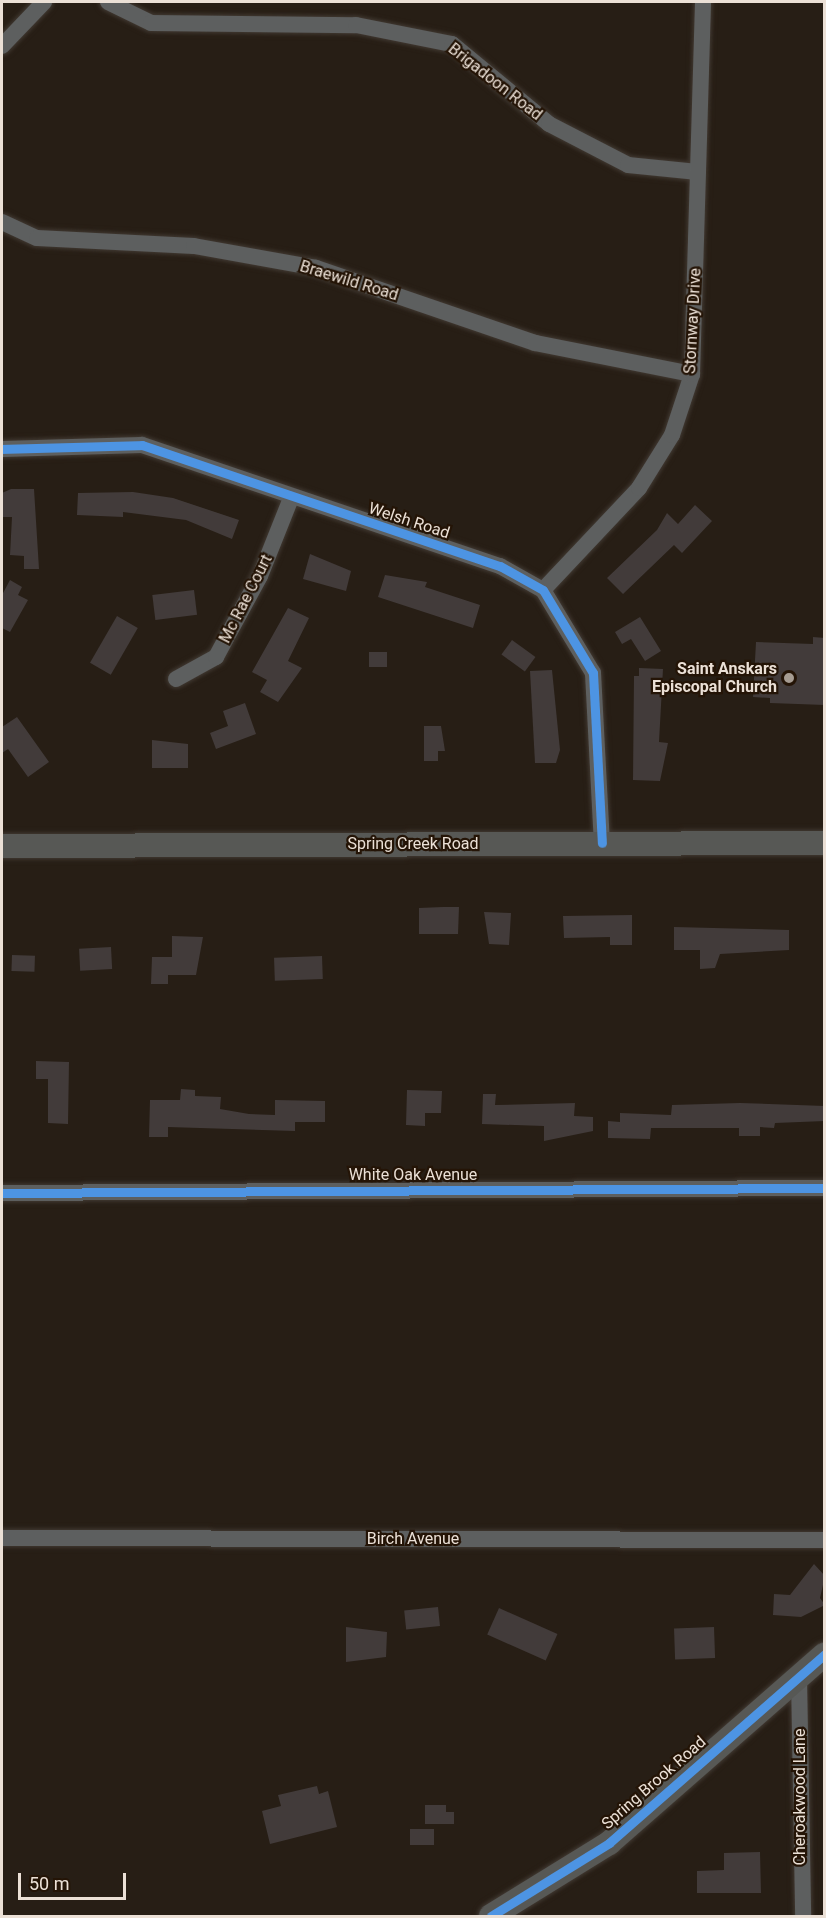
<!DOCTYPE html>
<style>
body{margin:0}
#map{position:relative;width:826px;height:1918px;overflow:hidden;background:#271e15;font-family:Roboto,sans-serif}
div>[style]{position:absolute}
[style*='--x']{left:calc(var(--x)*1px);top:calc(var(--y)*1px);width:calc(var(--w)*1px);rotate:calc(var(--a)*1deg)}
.building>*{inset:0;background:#423b3a;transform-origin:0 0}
.roads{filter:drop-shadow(0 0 2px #413932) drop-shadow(0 0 2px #413932)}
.street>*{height:16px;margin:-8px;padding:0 8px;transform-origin:8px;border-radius:8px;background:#5d5f5f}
.secondary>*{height:24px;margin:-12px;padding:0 12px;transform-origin:12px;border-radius:12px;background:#575855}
.cycleway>*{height:9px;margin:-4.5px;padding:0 4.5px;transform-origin:4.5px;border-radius:4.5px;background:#4d94e3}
.dots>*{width:16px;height:16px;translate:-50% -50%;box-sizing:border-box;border:3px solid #241406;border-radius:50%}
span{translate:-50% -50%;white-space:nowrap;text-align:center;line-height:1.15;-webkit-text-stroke:4.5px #241406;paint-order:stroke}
.street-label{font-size:16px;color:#ebe0d6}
.poi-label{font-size:16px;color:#ebe0d6;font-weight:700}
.right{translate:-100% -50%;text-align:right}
.frame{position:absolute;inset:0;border:3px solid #ebe0d6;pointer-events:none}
.scale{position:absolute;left:18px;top:1873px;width:108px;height:27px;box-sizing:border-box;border:3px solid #ebe0d6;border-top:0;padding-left:8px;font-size:18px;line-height:21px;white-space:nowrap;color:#ebe0d6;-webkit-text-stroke:4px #241406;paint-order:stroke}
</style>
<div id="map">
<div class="building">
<div style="clip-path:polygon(11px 489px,34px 489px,39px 569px,24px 569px,24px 556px,10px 555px,12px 517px,2px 517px,2px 493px)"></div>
<div style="clip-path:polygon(133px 492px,173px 498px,239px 520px,232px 539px,186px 520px,123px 512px,123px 517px,77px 515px,78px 493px)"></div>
<div style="clip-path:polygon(695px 505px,712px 521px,682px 553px,674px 545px,623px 594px,607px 578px,657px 530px,667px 513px,678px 524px)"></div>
<div style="clip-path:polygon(310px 554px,351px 571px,346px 591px,303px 579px)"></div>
<div style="clip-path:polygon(385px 575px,427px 582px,425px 587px,480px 605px,473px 628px,378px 597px)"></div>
<div style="clip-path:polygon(10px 580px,22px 587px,18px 595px,28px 600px,10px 632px,2px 628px,2px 595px)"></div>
<div style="left:194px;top:590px;width:25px;height:42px;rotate:83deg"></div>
<div style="clip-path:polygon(288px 608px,309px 618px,288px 661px,302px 668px,278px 702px,260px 692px,267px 680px,252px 672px)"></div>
<div style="left:117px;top:616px;width:24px;height:54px;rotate:30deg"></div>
<div style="clip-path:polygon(640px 617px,661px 651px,645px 661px,631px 639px,622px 644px,615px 632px)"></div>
<div style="clip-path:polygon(813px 637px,825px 638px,825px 705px,770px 703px,770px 698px,753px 697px,756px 642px,813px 644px)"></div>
<div style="left:512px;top:640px;width:29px;height:18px;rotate:36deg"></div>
<div style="left:369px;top:652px;width:18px;height:15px"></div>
<div style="clip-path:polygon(639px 668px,663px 669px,659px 742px,668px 743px,660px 781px,633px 780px,634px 676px,639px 676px)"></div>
<div style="clip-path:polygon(552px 670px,560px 750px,556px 763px,535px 763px,530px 671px)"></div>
<div style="clip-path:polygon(245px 703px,256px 734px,216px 749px,210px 733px,228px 726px,223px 711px)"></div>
<div style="clip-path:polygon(17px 717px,49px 762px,28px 777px,8px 749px,2px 753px,2px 727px)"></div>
<div style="clip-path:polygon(424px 726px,441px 726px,445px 751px,438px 751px,438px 761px,424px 761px)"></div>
<div style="clip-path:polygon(152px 740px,188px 744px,188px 768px,152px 768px)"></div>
<div style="clip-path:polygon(443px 907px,459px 907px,458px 934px,419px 934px,419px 908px)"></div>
<div style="clip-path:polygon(484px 912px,511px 913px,509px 945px,489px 944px)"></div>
<div style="clip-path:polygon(632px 915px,632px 945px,610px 945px,610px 937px,564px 938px,563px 916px)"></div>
<div style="clip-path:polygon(674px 927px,789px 930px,789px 950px,720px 954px,715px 968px,700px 969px,700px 950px,674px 950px)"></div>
<div style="clip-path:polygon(172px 936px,203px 937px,196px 975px,168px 975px,168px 984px,151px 984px,152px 957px,172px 957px)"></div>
<div style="left:111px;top:947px;width:22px;height:32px;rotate:87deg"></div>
<div style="left:12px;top:955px;width:23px;height:16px;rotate:2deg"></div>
<div style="left:322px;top:956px;width:23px;height:48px;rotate:88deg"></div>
<div style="clip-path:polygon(36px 1061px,69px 1062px,68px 1124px,48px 1123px,48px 1079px,36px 1079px)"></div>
<div style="clip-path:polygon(181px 1089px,195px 1090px,195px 1096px,221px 1097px,220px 1109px,249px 1114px,275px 1115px,275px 1100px,325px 1101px,325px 1122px,295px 1122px,295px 1131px,168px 1127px,168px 1137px,149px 1137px,150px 1100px,180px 1100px)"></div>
<div style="clip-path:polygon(407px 1090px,442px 1091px,441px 1113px,425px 1113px,425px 1126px,406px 1125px)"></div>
<div style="clip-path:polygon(483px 1094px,496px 1094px,495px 1105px,575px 1103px,574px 1116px,593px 1117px,593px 1131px,544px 1141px,544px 1126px,482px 1124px)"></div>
<div style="clip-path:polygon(740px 1103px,825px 1106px,825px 1121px,775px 1123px,774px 1128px,760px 1127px,760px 1136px,739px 1136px,739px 1128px,651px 1128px,650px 1139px,608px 1138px,608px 1121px,620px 1122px,620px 1113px,671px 1115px,672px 1105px)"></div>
<div style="clip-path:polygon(814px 1564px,825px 1576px,820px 1598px,825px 1605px,801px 1617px,773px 1615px,774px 1594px,790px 1595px)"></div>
<div style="left:438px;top:1607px;width:19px;height:34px;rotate:84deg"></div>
<div style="left:499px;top:1608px;width:64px;height:29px;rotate:24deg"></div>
<div style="clip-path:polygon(346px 1627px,387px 1632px,386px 1657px,346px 1662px)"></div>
<div style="left:714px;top:1627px;width:31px;height:40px;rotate:88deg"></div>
<div style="clip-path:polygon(317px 1786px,319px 1794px,328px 1791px,337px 1827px,270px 1844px,262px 1811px,281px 1806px,278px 1795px)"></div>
<div style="clip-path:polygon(425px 1805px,446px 1805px,446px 1812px,454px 1812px,454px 1824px,425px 1824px)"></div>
<div style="left:410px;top:1829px;width:24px;height:16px"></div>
<div style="clip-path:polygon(760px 1852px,761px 1893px,697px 1893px,697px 1871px,724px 1870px,724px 1853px)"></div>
</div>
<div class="roads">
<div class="street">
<div style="--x:108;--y:2;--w:48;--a:26"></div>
<div style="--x:151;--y:23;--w:205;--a:0.6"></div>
<div style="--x:356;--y:25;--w:98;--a:11.2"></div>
<div style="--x:452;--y:44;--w:126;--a:39.5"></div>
<div style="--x:549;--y:124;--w:89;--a:27.4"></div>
<div style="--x:628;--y:165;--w:70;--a:5.7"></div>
<div style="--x:2;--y:46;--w:61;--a:-46.3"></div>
<div style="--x:2;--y:222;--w:38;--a:25"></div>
<div style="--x:37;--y:238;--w:157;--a:2.9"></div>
<div style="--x:194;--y:246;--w:124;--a:10.2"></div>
<div style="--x:316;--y:268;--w:231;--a:18.9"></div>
<div style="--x:535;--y:343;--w:160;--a:11.2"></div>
<div style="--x:2;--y:449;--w:140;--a:-1.6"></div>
<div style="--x:142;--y:445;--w:378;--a:18.7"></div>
<div style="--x:500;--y:566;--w:49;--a:29.2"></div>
<div style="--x:543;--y:590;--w:97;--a:58.9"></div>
<div style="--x:593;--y:673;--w:170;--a:87"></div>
<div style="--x:543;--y:590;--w:140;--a:-46.7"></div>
<div style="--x:639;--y:488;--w:62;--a:-58.1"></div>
<div style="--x:672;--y:435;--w:64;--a:-71.8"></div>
<div style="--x:692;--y:374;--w:372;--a:-88.3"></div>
<div style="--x:176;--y:679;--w:46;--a:-28.8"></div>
<div style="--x:216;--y:657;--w:92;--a:-61.5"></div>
<div style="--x:260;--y:576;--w:84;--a:-68.3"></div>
<div style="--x:2;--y:1193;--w:822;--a:-0.35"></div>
<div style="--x:2;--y:1538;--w:822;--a:0.14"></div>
<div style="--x:799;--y:1677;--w:239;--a:89"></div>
</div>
<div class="secondary">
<div style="--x:2;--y:846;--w:822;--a:-0.21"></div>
<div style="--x:491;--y:1916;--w:139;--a:-31.7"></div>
<div style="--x:609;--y:1843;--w:286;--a:-41.2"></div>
</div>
</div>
<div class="cycleway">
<div style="--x:2;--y:449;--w:140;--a:-1.6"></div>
<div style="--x:142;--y:445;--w:378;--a:18.7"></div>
<div style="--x:500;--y:566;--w:49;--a:29.2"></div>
<div style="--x:543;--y:590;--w:97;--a:58.9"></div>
<div style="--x:593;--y:673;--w:170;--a:87"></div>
<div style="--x:2;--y:1193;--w:822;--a:-0.35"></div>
<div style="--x:491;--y:1916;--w:139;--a:-31.7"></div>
<div style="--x:609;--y:1843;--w:286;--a:-41.2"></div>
</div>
<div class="dots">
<div style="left:789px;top:678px;background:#a69c92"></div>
</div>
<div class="street-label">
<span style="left:495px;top:82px;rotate:38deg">Brigadoon Road</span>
<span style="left:349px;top:281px;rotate:17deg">Braewild Road</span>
<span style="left:693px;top:321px;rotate:-87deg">Stornway Drive</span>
<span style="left:409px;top:521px;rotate:18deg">Welsh Road</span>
<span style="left:246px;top:599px;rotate:-63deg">Mc Rae Court</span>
<span style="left:413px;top:844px">Spring Creek Road</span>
<span style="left:413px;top:1175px">White Oak Avenue</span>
<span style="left:413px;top:1539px">Birch Avenue</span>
<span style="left:654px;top:1783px;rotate:-41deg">Spring Brook Road</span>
<span style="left:800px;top:1797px;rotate:-90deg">Cheroakwood Lane</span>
</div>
<div class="poi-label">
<span class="right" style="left:777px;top:678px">Saint Anskars<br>Episcopal Church</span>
</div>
<div class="frame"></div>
<div class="scale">50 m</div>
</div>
